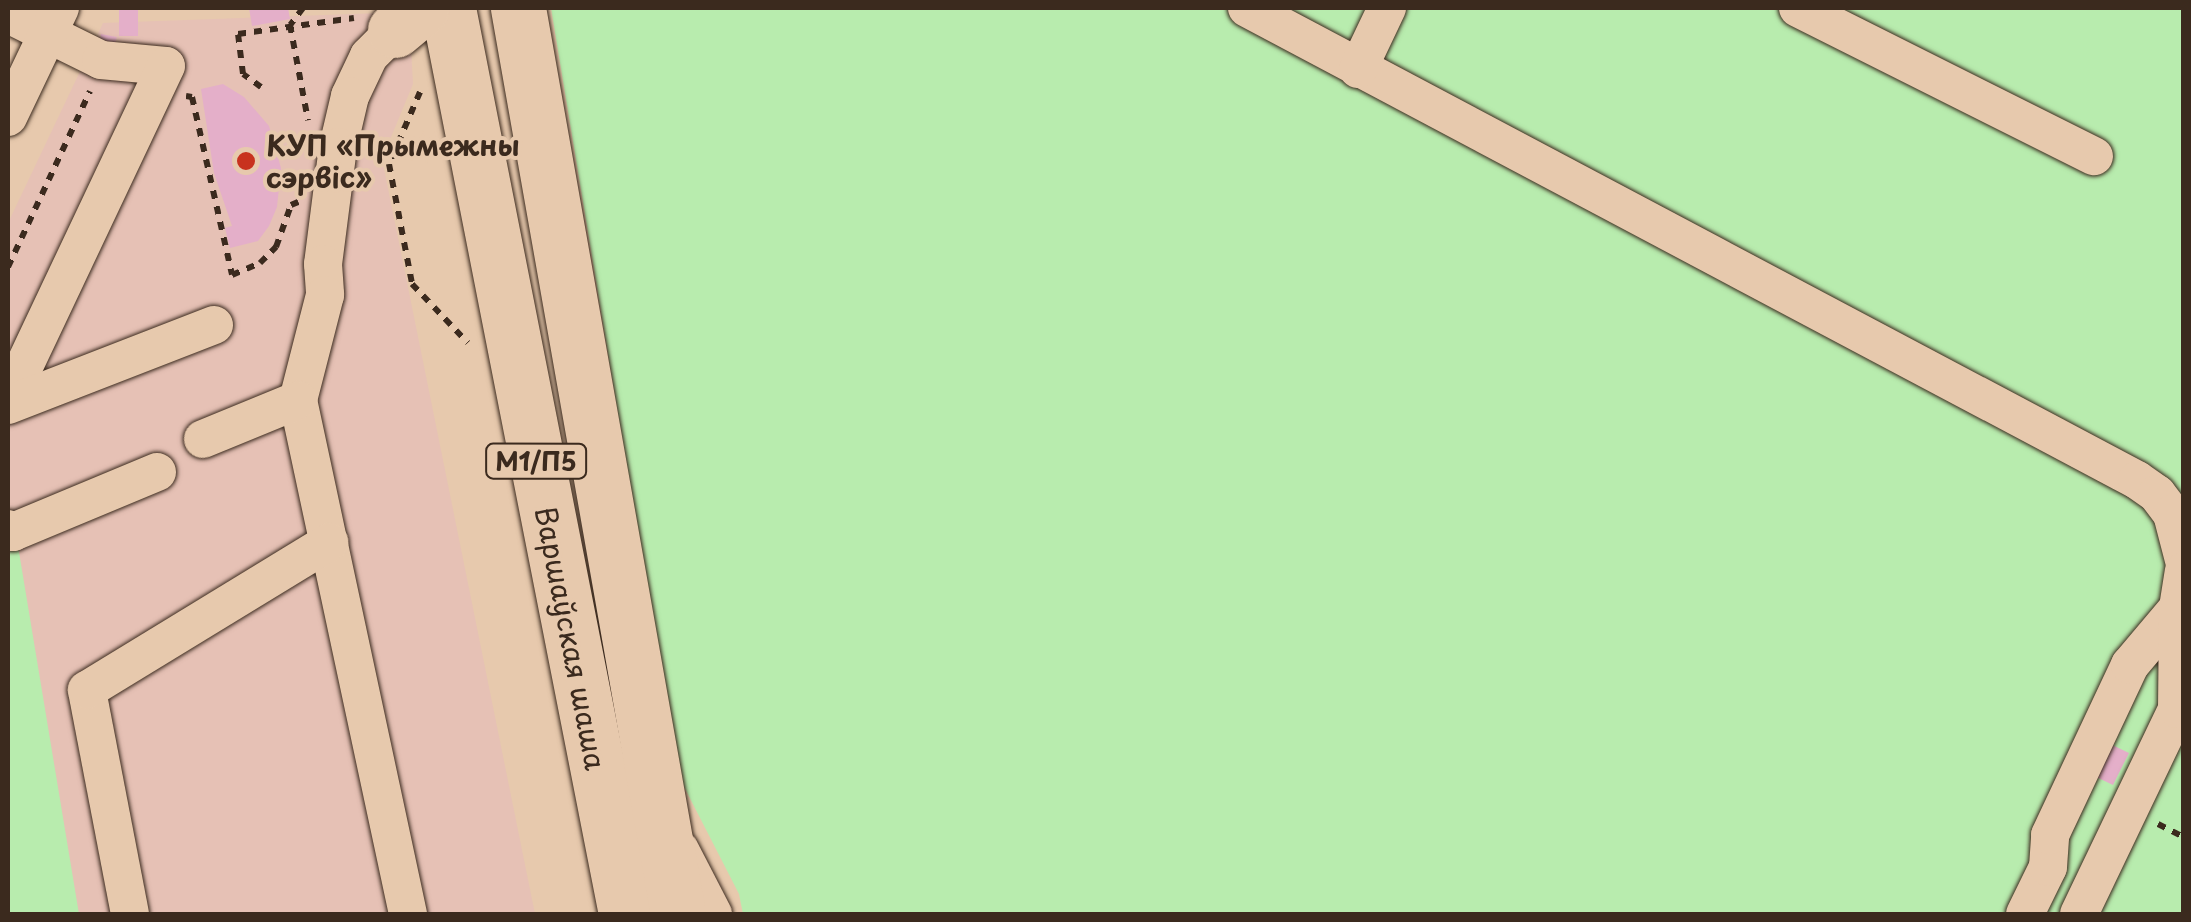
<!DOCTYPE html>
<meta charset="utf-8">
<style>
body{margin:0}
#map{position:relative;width:2191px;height:922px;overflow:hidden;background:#e7c9ad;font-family:"Playpen Sans",sans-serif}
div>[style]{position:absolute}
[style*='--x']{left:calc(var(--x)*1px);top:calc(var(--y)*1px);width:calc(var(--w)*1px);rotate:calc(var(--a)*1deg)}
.built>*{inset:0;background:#e6c1b5}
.green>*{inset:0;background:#b8ecae}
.building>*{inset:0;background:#e4afc9;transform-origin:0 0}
.path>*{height:6px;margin-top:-3px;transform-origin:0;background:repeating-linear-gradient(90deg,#3b2a1e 0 8px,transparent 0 16px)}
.roads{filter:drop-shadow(0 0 2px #3b2a1e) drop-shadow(0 0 2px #3b2a1e)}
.minor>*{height:38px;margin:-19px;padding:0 19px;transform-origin:19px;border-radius:19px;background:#e7c9ad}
.highway>*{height:55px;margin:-27.5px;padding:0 27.5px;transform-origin:27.5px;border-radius:27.5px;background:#e7c9ad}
.dots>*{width:28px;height:28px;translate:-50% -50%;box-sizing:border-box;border:5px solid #e7c9ad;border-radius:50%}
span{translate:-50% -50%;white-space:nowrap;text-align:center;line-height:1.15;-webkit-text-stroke:8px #e7c9ad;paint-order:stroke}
.shield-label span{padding:2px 8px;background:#e7c9ad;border:2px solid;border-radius:8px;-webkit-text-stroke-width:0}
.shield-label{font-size:25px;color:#3b2a1e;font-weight:700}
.poi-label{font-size:28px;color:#3b2a1e;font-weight:700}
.left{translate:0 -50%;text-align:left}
.street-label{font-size:28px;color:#3b2a1e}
.frame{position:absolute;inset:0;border:10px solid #3b2a1e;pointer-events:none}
</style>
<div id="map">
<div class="built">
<div style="clip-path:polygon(409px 12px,413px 84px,382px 159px,535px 914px,69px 914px,8px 587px,8px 223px,103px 23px)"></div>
</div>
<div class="green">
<div style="clip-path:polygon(551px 8px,2183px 8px,2183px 914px,743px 914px,739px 894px,677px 773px)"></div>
<div style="clip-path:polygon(18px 546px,79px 914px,8px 914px,8px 548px)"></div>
</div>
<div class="building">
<div style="left:119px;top:8px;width:19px;height:28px"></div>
<div style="clip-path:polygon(249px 8px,288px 8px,290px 19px,252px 26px)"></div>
<div style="left:101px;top:34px;width:16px;height:12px;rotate:11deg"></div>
<div style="clip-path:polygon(223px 84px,244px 97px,269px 126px,281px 168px,277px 207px,269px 226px,258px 241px,230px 248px,225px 228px,232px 226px,214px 173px,201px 89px)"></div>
<div style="clip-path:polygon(2102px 740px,2129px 753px,2113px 785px,2090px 774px)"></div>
</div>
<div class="path">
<div style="--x:303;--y:8;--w:21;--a:127"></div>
<div style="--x:290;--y:25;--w:97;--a:79.3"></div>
<div style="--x:261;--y:87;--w:22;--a:-144"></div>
<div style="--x:243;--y:74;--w:40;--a:-97.1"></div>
<div style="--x:238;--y:34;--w:117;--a:-7.9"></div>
<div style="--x:420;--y:92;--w:78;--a:113.3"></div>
<div style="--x:389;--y:164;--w:122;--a:79.1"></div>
<div style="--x:412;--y:284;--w:81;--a:46.5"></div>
<div style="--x:186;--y:96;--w:6;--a:9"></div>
<div style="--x:192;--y:97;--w:182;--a:77.3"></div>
<div style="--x:232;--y:275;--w:30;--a:-23"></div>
<div style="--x:260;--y:263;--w:23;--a:-45"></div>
<div style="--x:276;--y:247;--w:45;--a:-70.3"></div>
<div style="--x:291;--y:205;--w:8;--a:-23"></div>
<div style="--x:8;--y:267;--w:194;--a:-65"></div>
<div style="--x:2158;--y:824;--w:29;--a:27"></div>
</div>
<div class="roads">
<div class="minor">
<div style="--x:1247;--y:8;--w:1007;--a:27.94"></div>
<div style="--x:2137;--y:480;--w:24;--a:35"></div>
<div style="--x:2157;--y:494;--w:25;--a:53"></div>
<div style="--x:2172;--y:514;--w:48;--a:75.4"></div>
<div style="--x:1798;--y:8;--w:331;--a:26.6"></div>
<div style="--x:8;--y:14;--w:104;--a:26.3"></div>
<div style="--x:101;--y:60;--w:65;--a:5.3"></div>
<div style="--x:166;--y:66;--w:369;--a:115.3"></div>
<div style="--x:395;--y:30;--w:37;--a:135"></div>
<div style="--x:369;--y:56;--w:44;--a:115.4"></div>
<div style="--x:350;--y:96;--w:52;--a:103.2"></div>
<div style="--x:338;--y:147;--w:118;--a:97.3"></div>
<div style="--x:323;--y:264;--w:31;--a:86"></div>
<div style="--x:325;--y:295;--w:108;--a:104.4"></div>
<div style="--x:298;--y:400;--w:526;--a:77.92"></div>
<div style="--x:1358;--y:69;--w:68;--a:-64.6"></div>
<div style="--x:8;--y:117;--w:121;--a:-64.5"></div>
<div style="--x:8;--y:405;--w:221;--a:-21.2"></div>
<div style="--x:203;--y:439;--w:103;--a:-22.3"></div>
<div style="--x:8;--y:529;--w:6;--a:31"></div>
<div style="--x:13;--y:532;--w:156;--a:-22.6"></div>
<div style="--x:680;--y:850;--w:72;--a:62.7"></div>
<div style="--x:130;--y:914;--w:228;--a:-100.9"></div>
<div style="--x:87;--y:690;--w:284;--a:-31.4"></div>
<div style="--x:2025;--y:914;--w:52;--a:-63.9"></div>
<div style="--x:2048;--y:867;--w:32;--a:-86"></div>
<div style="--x:2050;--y:835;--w:188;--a:-64.8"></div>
<div style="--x:2130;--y:665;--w:75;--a:-49.9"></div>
<div style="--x:2178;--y:608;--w:37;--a:-81"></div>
<div style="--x:2079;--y:914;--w:227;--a:-64.4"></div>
<div style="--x:2177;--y:709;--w:101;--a:-89.4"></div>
</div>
<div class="highway">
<div style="--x:448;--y:8;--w:923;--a:78.88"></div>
<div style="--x:518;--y:8;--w:920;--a:79.98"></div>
<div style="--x:395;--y:30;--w:34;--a:-40"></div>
</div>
</div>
<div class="dots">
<div style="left:246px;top:161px;background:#c8321e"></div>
</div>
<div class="shield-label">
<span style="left:536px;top:461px">М1/П5</span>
</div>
<div class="poi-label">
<span class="left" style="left:266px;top:161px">КУП «Прымежны<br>сэрвіс»</span>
</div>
<div class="street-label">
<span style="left:571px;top:638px;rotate:79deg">Варшаўская шаша</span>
</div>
<div class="frame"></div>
</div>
